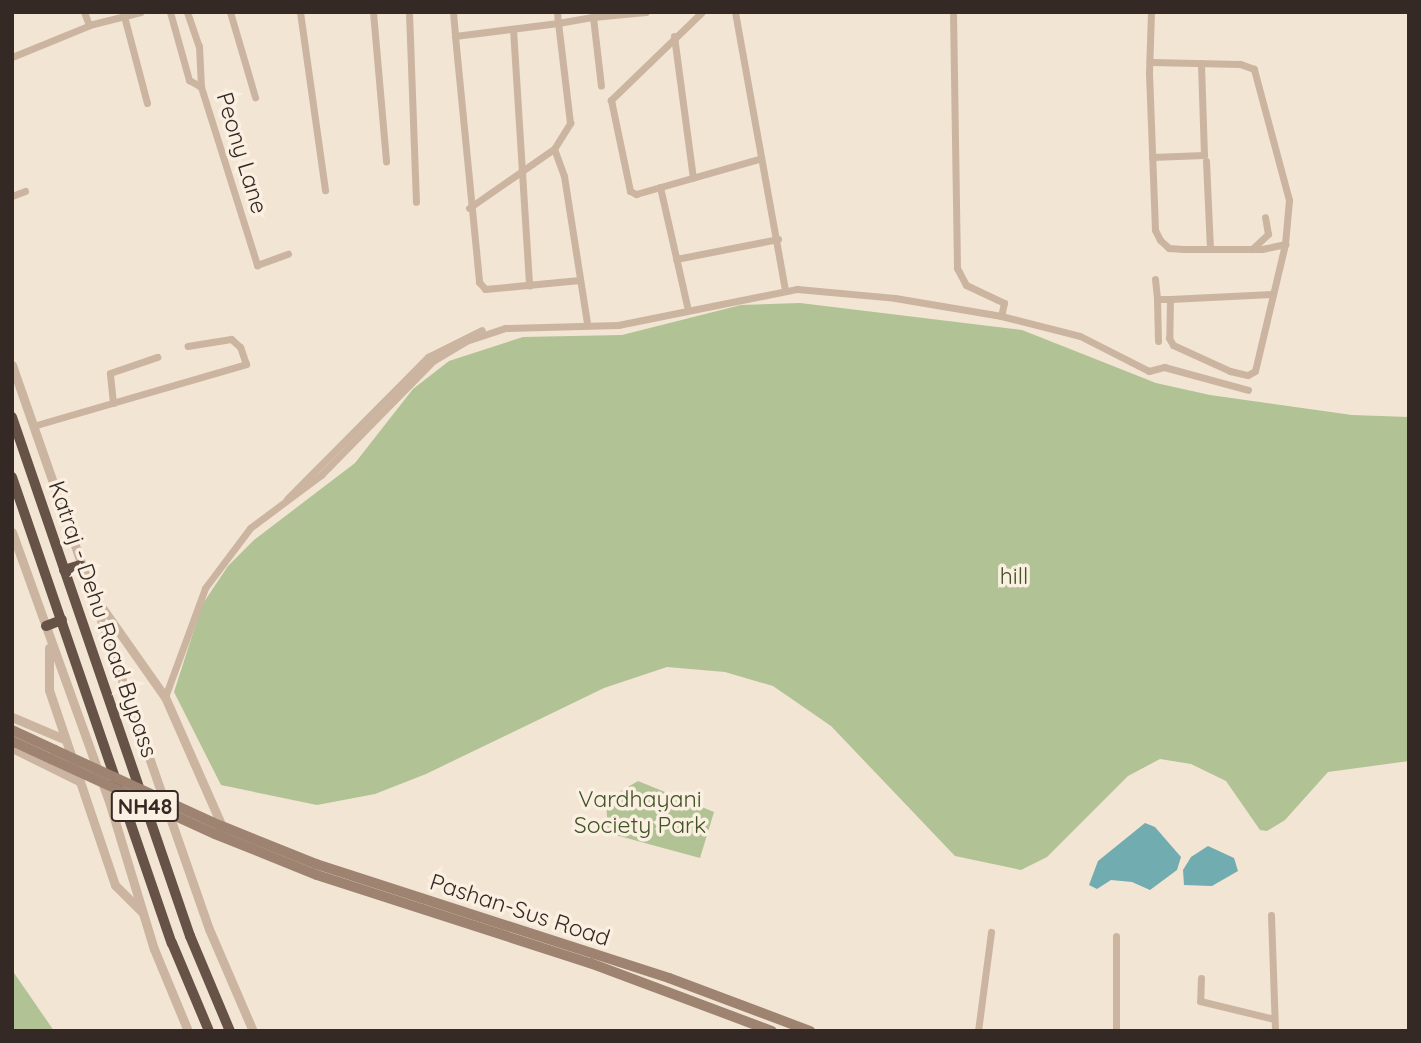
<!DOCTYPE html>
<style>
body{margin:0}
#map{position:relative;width:1421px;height:1043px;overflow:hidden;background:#f2e5d4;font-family:Quicksand,sans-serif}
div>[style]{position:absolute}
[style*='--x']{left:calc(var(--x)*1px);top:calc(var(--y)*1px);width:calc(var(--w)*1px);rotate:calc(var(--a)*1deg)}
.green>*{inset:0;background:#b1c294}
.water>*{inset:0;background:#71acb1}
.minor>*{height:7px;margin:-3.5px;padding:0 3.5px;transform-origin:3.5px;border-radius:3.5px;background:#cbb5a0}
.tertiary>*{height:9px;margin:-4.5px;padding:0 4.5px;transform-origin:4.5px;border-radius:4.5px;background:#cbb5a0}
.secondary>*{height:10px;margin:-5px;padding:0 5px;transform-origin:5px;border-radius:5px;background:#9e8371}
.trunk>*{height:10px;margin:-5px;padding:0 5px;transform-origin:5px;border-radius:5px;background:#665246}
.secondary-bridge>*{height:10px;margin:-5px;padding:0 5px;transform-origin:5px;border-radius:5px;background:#9e8371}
span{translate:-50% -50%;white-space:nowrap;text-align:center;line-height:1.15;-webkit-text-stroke:7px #faefe0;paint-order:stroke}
.shield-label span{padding:2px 5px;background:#faefe0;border:2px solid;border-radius:5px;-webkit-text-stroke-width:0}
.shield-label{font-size:21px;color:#342924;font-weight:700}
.street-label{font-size:23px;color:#342924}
.park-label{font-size:23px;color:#415426}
.frame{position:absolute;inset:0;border:14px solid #342924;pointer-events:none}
</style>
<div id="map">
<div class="green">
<div style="clip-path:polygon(800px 303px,1022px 330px,1156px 383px,1210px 395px,1352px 415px,1409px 417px,1409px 761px,1328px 772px,1285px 820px,1267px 831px,1260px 830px,1226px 781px,1191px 764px,1160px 759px,1128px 776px,1047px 857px,1021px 870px,955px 856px,831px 726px,773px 686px,725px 672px,667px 667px,604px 688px,426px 774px,375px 794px,317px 805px,221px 785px,174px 692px,202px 605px,228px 566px,254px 540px,355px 463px,413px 389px,449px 361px,523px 337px,622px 335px,741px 305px)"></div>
<div style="clip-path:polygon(638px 781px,714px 812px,700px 858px,608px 833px,606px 800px)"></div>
<div style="clip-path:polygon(12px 970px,52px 1028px,54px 1031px,12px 1031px)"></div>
</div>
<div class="water">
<div style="clip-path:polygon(1145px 823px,1155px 827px,1181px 857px,1177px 870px,1150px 890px,1132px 882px,1111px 880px,1097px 889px,1089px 885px,1098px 861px)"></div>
<div style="clip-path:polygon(1208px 846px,1234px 858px,1238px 871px,1212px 886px,1184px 885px,1183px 870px,1191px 857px)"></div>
</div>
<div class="minor">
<div style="--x:84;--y:12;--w:14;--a:69"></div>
<div style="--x:170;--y:12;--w:71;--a:74.4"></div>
<div style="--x:189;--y:80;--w:14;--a:30"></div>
<div style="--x:187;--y:12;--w:36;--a:71"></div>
<div style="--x:199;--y:46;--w:41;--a:87.2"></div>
<div style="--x:201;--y:87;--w:187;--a:72.5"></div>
<div style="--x:257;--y:265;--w:33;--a:-20"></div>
<div style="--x:230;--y:12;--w:89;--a:73.6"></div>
<div style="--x:300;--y:12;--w:180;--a:82"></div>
<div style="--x:373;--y:12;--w:150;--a:85"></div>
<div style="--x:409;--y:12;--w:190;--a:87.9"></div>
<div style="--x:453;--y:12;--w:24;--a:85"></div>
<div style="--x:557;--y:12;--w:11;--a:85"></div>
<div style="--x:558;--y:23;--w:104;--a:172.8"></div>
<div style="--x:455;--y:36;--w:247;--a:84.4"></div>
<div style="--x:479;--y:282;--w:9;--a:49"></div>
<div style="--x:485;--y:289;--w:95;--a:-5.4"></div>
<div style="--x:702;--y:12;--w:127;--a:136"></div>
<div style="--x:611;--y:100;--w:93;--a:78.2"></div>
<div style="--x:630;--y:191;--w:7;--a:27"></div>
<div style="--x:636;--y:194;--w:128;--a:-15.9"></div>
<div style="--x:735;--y:12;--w:282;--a:79.8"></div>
<div style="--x:953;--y:12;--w:256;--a:89.1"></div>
<div style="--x:957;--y:268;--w:19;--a:62"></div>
<div style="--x:966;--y:285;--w:42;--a:25.3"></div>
<div style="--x:1004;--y:303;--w:13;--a:103"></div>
<div style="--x:1151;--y:12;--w:61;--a:91.9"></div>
<div style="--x:1149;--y:73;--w:157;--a:87.8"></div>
<div style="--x:1155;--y:230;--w:11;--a:63"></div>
<div style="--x:1160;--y:240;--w:12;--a:42"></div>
<div style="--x:1169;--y:248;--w:14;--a:4"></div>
<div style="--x:1183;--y:249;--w:79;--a:0"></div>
<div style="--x:1262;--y:249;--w:24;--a:-12"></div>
<div style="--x:1285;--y:244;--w:44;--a:-84.8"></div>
<div style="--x:1289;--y:200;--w:136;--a:-105"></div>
<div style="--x:1254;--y:69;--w:15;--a:-160"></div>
<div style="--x:1240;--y:64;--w:89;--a:-178.7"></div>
<div style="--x:124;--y:16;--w:90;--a:75.2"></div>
<div style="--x:593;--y:17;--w:53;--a:-5.4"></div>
<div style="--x:513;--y:29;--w:257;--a:86.4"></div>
<div style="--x:674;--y:36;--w:143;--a:82.4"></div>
<div style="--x:12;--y:57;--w:87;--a:-22.2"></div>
<div style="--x:93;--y:24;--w:49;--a:-14"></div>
<div style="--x:1152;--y:157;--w:52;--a:-2.2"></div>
<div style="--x:1204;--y:155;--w:92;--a:-91.9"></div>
<div style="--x:1206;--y:161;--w:88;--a:87.4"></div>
<div style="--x:660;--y:187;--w:122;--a:77.2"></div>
<div style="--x:12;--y:196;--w:14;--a:-21"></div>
<div style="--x:469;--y:208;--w:103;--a:-34.8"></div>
<div style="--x:1252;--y:249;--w:22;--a:-43"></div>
<div style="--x:1268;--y:234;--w:17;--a:-100"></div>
<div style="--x:676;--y:259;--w:104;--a:-11.1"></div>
<div style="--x:1155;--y:279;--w:20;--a:84"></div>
<div style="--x:1157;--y:299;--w:13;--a:0"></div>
<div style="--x:1273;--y:294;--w:103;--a:177.2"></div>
<div style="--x:1170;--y:299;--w:39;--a:91"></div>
<div style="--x:1169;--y:338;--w:8;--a:60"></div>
<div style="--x:1173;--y:345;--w:63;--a:24.5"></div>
<div style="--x:1230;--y:371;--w:18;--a:13"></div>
<div style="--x:1248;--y:375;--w:8;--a:-30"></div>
<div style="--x:1255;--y:371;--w:130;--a:-76.7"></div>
<div style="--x:1157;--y:299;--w:42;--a:88.6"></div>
<div style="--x:587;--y:323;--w:149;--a:-98.9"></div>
<div style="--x:564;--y:176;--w:29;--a:-110"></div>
<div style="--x:554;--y:149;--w:31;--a:-58"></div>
<div style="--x:570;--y:123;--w:101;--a:-96.8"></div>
<div style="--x:558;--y:23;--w:36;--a:-10"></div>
<div style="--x:593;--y:17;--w:69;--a:83.4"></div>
<div style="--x:113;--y:403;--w:30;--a:-96"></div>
<div style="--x:110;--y:373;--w:50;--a:-18.8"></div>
<div style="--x:33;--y:426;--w:222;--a:-16.2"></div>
<div style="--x:246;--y:364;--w:18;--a:-109"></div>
<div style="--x:240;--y:347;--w:12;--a:-138"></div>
<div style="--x:231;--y:339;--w:44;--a:170.8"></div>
<div style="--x:287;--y:499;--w:200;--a:-45.2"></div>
<div style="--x:428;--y:357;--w:60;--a:-26.6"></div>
<div style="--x:165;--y:697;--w:116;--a:-69.8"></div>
<div style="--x:205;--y:588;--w:75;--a:-53.1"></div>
<div style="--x:250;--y:528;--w:89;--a:-36.7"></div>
<div style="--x:321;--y:475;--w:160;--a:-45.5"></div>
<div style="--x:433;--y:361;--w:39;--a:-31"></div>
<div style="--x:466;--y:341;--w:41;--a:-18.4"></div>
<div style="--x:505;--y:328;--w:113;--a:-1.5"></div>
<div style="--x:618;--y:325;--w:183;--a:-11.4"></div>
<div style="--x:797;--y:289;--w:98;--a:5.2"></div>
<div style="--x:895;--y:298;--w:108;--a:9.6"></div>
<div style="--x:1001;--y:316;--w:81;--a:14.2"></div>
<div style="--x:1080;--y:336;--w:77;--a:26.9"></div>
<div style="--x:1149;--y:371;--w:16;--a:-15"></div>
<div style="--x:1164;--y:367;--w:87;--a:15.3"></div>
<div style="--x:1271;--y:915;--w:116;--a:88"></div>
<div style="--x:1116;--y:936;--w:95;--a:90"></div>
<div style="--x:1201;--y:978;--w:23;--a:92"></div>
<div style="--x:1200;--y:1001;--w:76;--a:13.7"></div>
<div style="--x:978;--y:1031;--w:100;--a:-82.5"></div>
</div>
<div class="tertiary">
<div style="--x:12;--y:365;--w:597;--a:70.75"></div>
<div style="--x:209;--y:929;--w:111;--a:66.7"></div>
<div style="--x:12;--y:532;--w:283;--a:70.2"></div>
<div style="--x:108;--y:798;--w:158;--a:73.1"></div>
<div style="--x:154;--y:949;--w:89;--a:67.5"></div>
<div style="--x:96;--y:599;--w:120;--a:54.9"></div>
<div style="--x:165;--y:697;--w:141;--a:66.2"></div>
<div style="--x:49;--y:648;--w:42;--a:90"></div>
<div style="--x:49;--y:690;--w:206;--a:71.3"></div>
<div style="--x:115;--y:885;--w:38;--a:45"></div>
<div style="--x:12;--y:717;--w:56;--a:22.9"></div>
<div style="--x:12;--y:748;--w:75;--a:26.2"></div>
</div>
<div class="secondary">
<div style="--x:12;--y:730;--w:47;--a:24.9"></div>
<div style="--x:12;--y:741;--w:43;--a:24.8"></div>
<div style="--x:219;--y:825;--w:105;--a:21.9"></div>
<div style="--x:316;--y:864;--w:371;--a:17.9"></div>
<div style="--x:669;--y:978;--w:151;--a:20.6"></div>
<div style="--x:215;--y:834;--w:110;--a:21.9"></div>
<div style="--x:317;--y:875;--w:287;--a:17.9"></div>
<div style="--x:590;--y:963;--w:194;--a:20.5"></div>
</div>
<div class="trunk">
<div style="--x:12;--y:417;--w:549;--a:71.07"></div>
<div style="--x:190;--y:936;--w:103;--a:67.2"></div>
<div style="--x:12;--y:477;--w:493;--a:71.1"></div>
<div style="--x:172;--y:943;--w:95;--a:67.2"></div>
<div style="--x:64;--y:570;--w:17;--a:-17"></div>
<div style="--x:46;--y:626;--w:17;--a:-21"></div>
</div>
<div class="secondary-bridge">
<div style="--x:55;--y:750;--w:180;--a:24.6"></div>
<div style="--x:51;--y:759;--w:180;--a:24.6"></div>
</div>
<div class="shield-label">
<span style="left:145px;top:806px">NH48</span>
</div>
<div class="street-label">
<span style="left:242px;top:153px;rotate:73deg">Peony Lane</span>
<span style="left:103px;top:619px;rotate:71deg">Katraj - Dehu Road Bypass</span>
<span style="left:520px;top:910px;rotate:18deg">Pashan-Sus Road</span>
</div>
<div class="park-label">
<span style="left:1014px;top:576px">hill</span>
<span style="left:640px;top:812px">Vardhayani<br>Society Park</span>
</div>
<div class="frame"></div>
</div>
